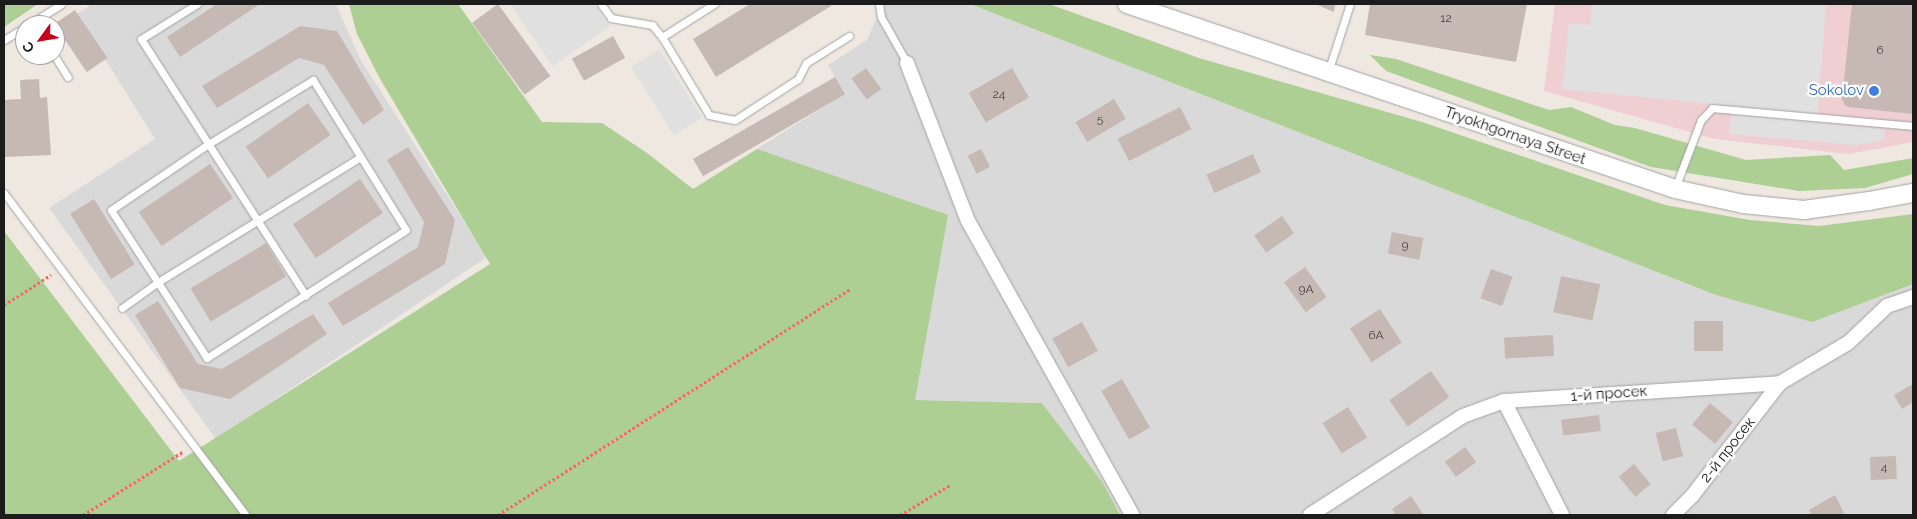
<!DOCTYPE html>
<meta charset="utf-8">
<style>
body{margin:0}
#map{position:relative;width:1917px;height:519px;overflow:hidden;background:#eee8e1;font-family:Raleway,sans-serif}
div>[style]{position:absolute}
[style*='--x']{left:calc(var(--x)*1px);top:calc(var(--y)*1px);width:calc(var(--w)*1px);rotate:calc(var(--a)*1deg)}
.residential>*{inset:0;background:#dad9d9}
.commercial>*{inset:0;background:#f0cfd2}
.forest>*{inset:0;background:#adcf94}
.parking>*{inset:0;background:#e0e0e0;transform-origin:0 0}
.building>*{inset:0;background:#c6b9b4;transform-origin:0 0}
.path>*{height:3px;margin-top:-1.5px;transform-origin:0;background:repeating-linear-gradient(90deg,#ff6166 0 2.5px,transparent 0 5px)}
.roads{filter:drop-shadow(0 0 1px #a3a3a3) drop-shadow(0 0 1px #a3a3a3)}
.service>*{height:7px;margin:-3.5px;padding:0 3.5px;transform-origin:3.5px;border-radius:3.5px;background:#fff}
.minor>*{height:14px;margin:-7px;padding:0 7px;transform-origin:7px;border-radius:7px;background:#fff}
.tertiary>*{height:18px;margin:-9px;padding:0 9px;transform-origin:9px;border-radius:9px;background:#fff}
.dots>*{width:14px;height:14px;translate:-50% -50%;box-sizing:border-box;border:2px solid #fff;border-radius:50%}
span{translate:-50% -50%;white-space:nowrap;text-align:center;line-height:1.15;-webkit-text-stroke:4.5px #fff;paint-order:stroke}
.number-label{font-size:12px;color:#464342}
.number-label span{-webkit-text-stroke-width:0}
.shop-label{font-size:15px;color:#366cbe}
.right{translate:-100% -50%;text-align:right}
.street-label{font-size:15px;color:#1c1c1c}
.frame{position:absolute;inset:0;border:5px solid #1c1c1c;pointer-events:none}
.north{position:absolute;left:15px;top:15px;width:50px;height:50px;box-sizing:border-box;background:#fff;border:1px solid #a4a4a4;border-radius:50%;rotate:238deg;font-size:14px;font-weight:700;line-height:20px;text-align:center;color:#1c1c1c}
.north::after{content:'';display:block;margin:auto;width:18px;height:22px;background:#c8001b;clip-path:polygon(50% 0,100% 100%,50% 72%,0 100%)}
</style>
<div id="map">
<div class="residential">
<div style="clip-path:polygon(92px 4px,336px 4px,360px 59px,487px 257px,216px 439px,49px 208px,155px 139px,77px 14px)"></div>
<div style="clip-path:polygon(883px 4px,970px 4px,1716px 295px,1880px 295px,1913px 284px,1913px 515px,1120px 515px,1103px 483px,1042px 403px,915px 400px,757px 149px,844px 94px,828px 65px,867px 40px)"></div>
</div>
<div class="commercial">
<div style="clip-path:polygon(1555px 4px,1913px 4px,1913px 142px,1849px 154px,1715px 139px,1544px 91px)"></div>
</div>
<div class="forest">
<div style="clip-path:polygon(4px 4px,38px 4px,4px 27px)"></div>
<div style="clip-path:polygon(349px 4px,458px 4px,542px 122px,602px 123px,647px 153px,693px 189px,757px 149px,948px 215px,915px 400px,1042px 403px,1103px 483px,1120px 515px,4px 515px,4px 231px,179px 461px,490px 264px,379px 77px,357px 34px)"></div>
<div style="clip-path:polygon(970px 4px,1049px 4px,1199px 58px,1422px 122px,1665px 205px,1750px 220px,1819px 226px,1913px 214px,1913px 284px,1812px 322px,1716px 295px)"></div>
<div style="clip-path:polygon(1370px 55px,1396px 59px,1549px 110px,1571px 107px,1615px 125px,1635px 128px,1746px 160px,1830px 155px,1844px 170px,1913px 158px,1913px 174px,1865px 188px,1799px 191px,1651px 167px,1386px 71px)"></div>
</div>
<div class="parking">
<div style="clip-path:polygon(515px 4px,594px 4px,610px 26px,553px 66px,511px 6px)"></div>
<div style="clip-path:polygon(1592px 4px,1826px 4px,1817px 123px,1885px 129px,1884px 140px,1856px 145px,1729px 134px,1732px 106px,1562px 89px,1569px 23px,1590px 25px)"></div>
<div style="left:659px;top:49px;width:81px;height:33px;rotate:58deg"></div>
</div>
<div class="building">
<div style="clip-path:polygon(217px 4px,260px 4px,180px 57px,167px 37px)"></div>
<div style="left:498px;top:4px;width:89px;height:32px;rotate:54deg"></div>
<div style="clip-path:polygon(750px 4px,830px 4px,831px 6px,716px 77px,693px 39px)"></div>
<div style="clip-path:polygon(1315px 4px,1335px 4px,1334px 12px)"></div>
<div style="clip-path:polygon(1370px 4px,1527px 4px,1516px 62px,1365px 35px)"></div>
<div style="clip-path:polygon(1852px 4px,1913px 4px,1913px 114px,1848px 107px,1844px 104px,1842px 99px)"></div>
<div style="left:75px;top:10px;width:58px;height:25px;rotate:56deg"></div>
<div style="clip-path:polygon(300px 26px,337px 31px,384px 110px,363px 125px,324px 65px,299px 58px,217px 108px,202px 86px)"></div>
<div style="left:613px;top:36px;width:25px;height:47px;rotate:61deg"></div>
<div style="left:866px;top:68px;width:26px;height:18px;rotate:54deg"></div>
<div style="left:1012px;top:68px;width:34px;height:50px;rotate:60deg"></div>
<div style="left:835px;top:77px;width:20px;height:164px;rotate:60deg"></div>
<div style="clip-path:polygon(39px 79px,40px 98px,47px 97px,51px 155px,4px 157px,4px 100px,21px 99px,20px 80px)"></div>
<div style="left:1114px;top:99px;width:23px;height:45px;rotate:59deg"></div>
<div style="left:308px;top:103px;width:39px;height:76px;rotate:55deg"></div>
<div style="left:1180px;top:107px;width:25px;height:70px;rotate:63deg"></div>
<div style="clip-path:polygon(408px 147px,455px 220px,445px 264px,343px 326px,328px 303px,418px 247px,424px 222px,387px 160px)"></div>
<div style="left:981px;top:149px;width:20px;height:15px;rotate:63deg"></div>
<div style="left:1253px;top:154px;width:20px;height:51px;rotate:66deg"></div>
<div style="left:210px;top:164px;width:41px;height:86px;rotate:56deg"></div>
<div style="left:360px;top:179px;width:41px;height:81px;rotate:56deg"></div>
<div style="left:94px;top:199px;width:77px;height:28px;rotate:58deg"></div>
<div style="left:1282px;top:216px;width:21px;height:34px;rotate:55deg"></div>
<div style="left:1392px;top:232px;width:32px;height:22px;rotate:11deg"></div>
<div style="left:266px;top:243px;width:39px;height:88px;rotate:59deg"></div>
<div style="left:1305px;top:267px;width:37px;height:26px;rotate:54deg"></div>
<div style="left:1491px;top:269px;width:23px;height:31px;rotate:20deg"></div>
<div style="left:1561px;top:276px;width:40px;height:37px;rotate:12deg"></div>
<div style="clip-path:polygon(158px 301px,198px 364px,222px 369px,313px 314px,327px 334px,230px 399px,180px 388px,135px 315px)"></div>
<div style="left:1380px;top:309px;width:40px;height:36px;rotate:57deg"></div>
<div style="left:1723px;top:321px;width:30px;height:29px;rotate:90deg"></div>
<div style="left:1082px;top:322px;width:33px;height:34px;rotate:61deg"></div>
<div style="left:1553px;top:335px;width:21px;height:49px;rotate:87deg"></div>
<div style="left:1431px;top:371px;width:32px;height:51px;rotate:55deg"></div>
<div style="left:1122px;top:379px;width:56px;height:24px;rotate:60deg"></div>
<div style="clip-path:polygon(1913px 384px,1913px 402px,1902px 409px,1894px 395px)"></div>
<div style="left:1710px;top:403px;width:30px;height:28px;rotate:40deg"></div>
<div style="left:1348px;top:407px;width:36px;height:30px;rotate:58deg"></div>
<div style="left:1599px;top:415px;width:16px;height:38px;rotate:83deg"></div>
<div style="left:1676px;top:428px;width:29px;height:21px;rotate:76deg"></div>
<div style="left:1465px;top:447px;width:19px;height:25px;rotate:54deg"></div>
<div style="left:1896px;top:456px;width:23px;height:26px;rotate:88deg"></div>
<div style="left:1634px;top:464px;width:26px;height:20px;rotate:50deg"></div>
<div style="clip-path:polygon(1835px 495px,1844px 513px,1840px 515px,1812px 515px,1809px 510px)"></div>
<div style="clip-path:polygon(1411px 496px,1423px 514px,1396px 515px,1392px 509px)"></div>
</div>
<div class="path">
<div style="--x:4;--y:305;--w:56;--a:-32.6"></div>
<div style="--x:83;--y:515;--w:120;--a:-32.4"></div>
<div style="--x:498;--y:515;--w:418;--a:-32.7"></div>
<div style="--x:900;--y:515;--w:58;--a:-31"></div>
</div>
<div class="roads">
<div class="service">
<div style="--x:197;--y:4;--w:66;--a:148"></div>
<div style="--x:141;--y:39;--w:305;--a:57.3"></div>
<div style="--x:601;--y:4;--w:17;--a:54"></div>
<div style="--x:611;--y:18;--w:42;--a:9.7"></div>
<div style="--x:652;--y:25;--w:16;--a:50"></div>
<div style="--x:662;--y:37;--w:62;--a:-32.4"></div>
<div style="--x:879;--y:4;--w:13;--a:81"></div>
<div style="--x:881;--y:17;--w:53;--a:60.5"></div>
<div style="--x:28;--y:25;--w:39;--a:-32"></div>
<div style="--x:662;--y:37;--w:91;--a:58.9"></div>
<div style="--x:709;--y:115;--w:26;--a:11"></div>
<div style="--x:735;--y:120;--w:75;--a:-33.1"></div>
<div style="--x:798;--y:79;--w:18;--a:-63"></div>
<div style="--x:806;--y:63;--w:51;--a:-32.1"></div>
<div style="--x:4;--y:40;--w:25;--a:-32"></div>
<div style="--x:54;--y:55;--w:26;--a:58"></div>
<div style="--x:1328;--y:72;--w:71;--a:-72.1"></div>
<div style="--x:313;--y:80;--w:176;--a:58.2"></div>
<div style="--x:406;--y:230;--w:237;--a:147.3"></div>
<div style="--x:207;--y:358;--w:176;--a:-123"></div>
<div style="--x:111;--y:210;--w:120;--a:-34.1"></div>
<div style="--x:210;--y:143;--w:121;--a:-31.5"></div>
<div style="--x:1675;--y:188;--w:73;--a:-69.1"></div>
<div style="--x:1701;--y:120;--w:16;--a:-47"></div>
<div style="--x:1712;--y:108;--w:202;--a:5.1"></div>
<div style="--x:4;--y:193;--w:403;--a:53.1"></div>
<div style="--x:122;--y:308;--w:44;--a:-35.8"></div>
<div style="--x:158;--y:282;--w:238;--a:-31.7"></div>
</div>
<div class="minor">
<div style="--x:907;--y:63;--w:169;--a:68.9"></div>
<div style="--x:968;--y:221;--w:337;--a:60.8"></div>
<div style="--x:1504;--y:401;--w:128;--a:63"></div>
<div style="--x:1310;--y:515;--w:182;--a:-32.9"></div>
<div style="--x:1463;--y:416;--w:44;--a:-20.1"></div>
<div style="--x:1504;--y:401;--w:277;--a:-3.7"></div>
<div style="--x:1780;--y:383;--w:79;--a:-30.5"></div>
<div style="--x:1848;--y:343;--w:54;--a:-43.5"></div>
<div style="--x:1887;--y:306;--w:28;--a:-19"></div>
<div style="--x:1673;--y:515;--w:27;--a:-45"></div>
<div style="--x:1692;--y:496;--w:143;--a:-52.1"></div>
</div>
<div class="tertiary">
<div style="--x:1127;--y:4;--w:578;--a:18.65"></div>
<div style="--x:1675;--y:189;--w:70;--a:12.4"></div>
<div style="--x:1743;--y:204;--w:61;--a:5.6"></div>
<div style="--x:1804;--y:210;--w:66;--a:-7.9"></div>
<div style="--x:1869;--y:201;--w:45;--a:-10.3"></div>
</div>
</div>
<div class="dots">
<div style="left:1874px;top:91px;background:#3f7fe0"></div>
</div>
<div class="number-label">
<span style="left:1446px;top:19px">12</span>
<span style="left:1880px;top:51px">6</span>
<span style="left:999px;top:95px">24</span>
<span style="left:1100px;top:120px">5</span>
<span style="left:1405px;top:246px">9</span>
<span style="left:1306px;top:290px">9А</span>
<span style="left:1376px;top:336px">6А</span>
<span style="left:1884px;top:468px">4</span>
</div>
<div class="shop-label">
<span class="right" style="left:1864px;top:91px">Sokolov</span>
</div>
<div class="street-label">
<span style="left:1515px;top:136px;rotate:19deg">Tryokhgornaya Street</span>
<span style="left:1609px;top:394px;rotate:-4deg">1-й просек</span>
<span style="left:1728px;top:450px;rotate:-52deg">2-й просек</span>
</div>
<div class="frame"></div>
<div class="north">С</div>
</div>
